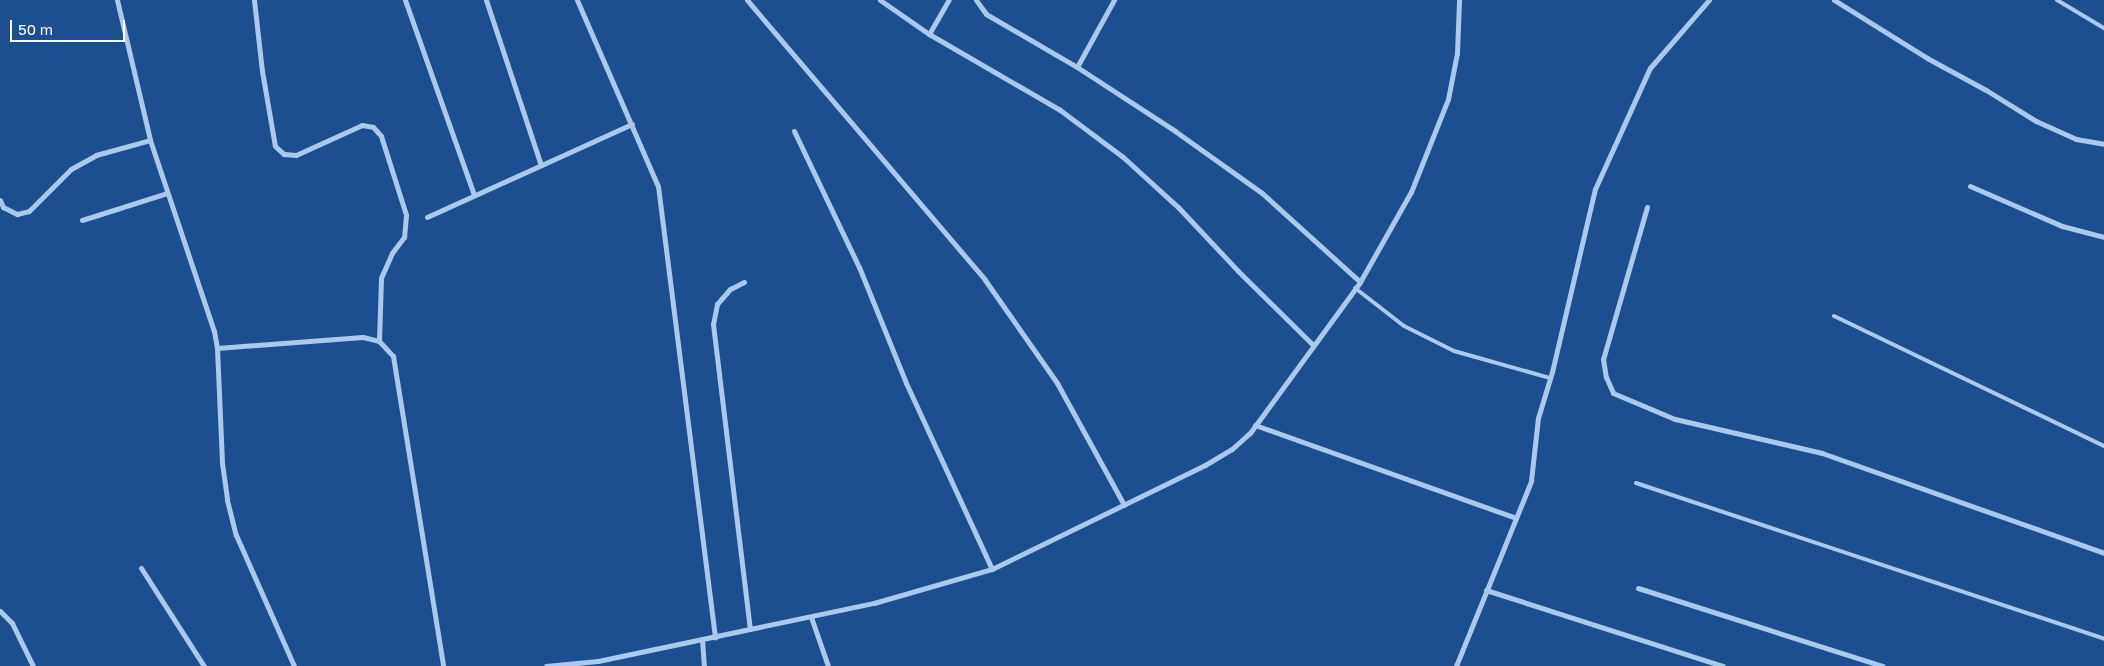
<!DOCTYPE html>
<style>
body{margin:0}
#map{position:relative;width:2104px;height:666px;overflow:hidden;background:#1b4f8f;font-family:"Golos Text",sans-serif}
div>[style]{position:absolute}
[style*='--x']{left:calc(var(--x)*1px);top:calc(var(--y)*1px);width:calc(var(--w)*1px);rotate:calc(var(--a)*1deg)}
.lane>*{height:4px;margin:-2px;padding:0 2px;transform-origin:2px;border-radius:2px;background:#a9c9ee}
.street>*{height:5px;margin:-2.5px;padding:0 2.5px;transform-origin:2.5px;border-radius:2.5px;background:#a9c9ee}
span{translate:-50% -50%;white-space:nowrap;text-align:center;line-height:1.15;-webkit-text-stroke:4px #1b4f8f;paint-order:stroke}
.scale{position:absolute;left:10px;top:20px;width:115px;height:22px;box-sizing:border-box;border:2px solid #fff;border-top:0;padding-left:6px;font-size:15px;line-height:18px;white-space:nowrap;color:#fff;-webkit-text-stroke:4px #1b4f8f;paint-order:stroke}
</style>
<div id="map">
<div class="lane">
<div style="--x:2057;--y:0;--w:55;--a:30.8"></div>
<div style="--x:1355;--y:288;--w:62;--a:37.8"></div>
<div style="--x:1404;--y:326;--w:56;--a:26.6"></div>
<div style="--x:1454;--y:351;--w:100;--a:15.7"></div>
<div style="--x:1834;--y:316;--w:300;--a:25.7"></div>
<div style="--x:1636;--y:483;--w:493;--a:18.4"></div>
</div>
<div class="street">
<div style="--x:117;--y:0;--w:144;--a:76.7"></div>
<div style="--x:150;--y:140;--w:201;--a:71.5"></div>
<div style="--x:214;--y:331;--w:17;--a:80"></div>
<div style="--x:217;--y:348;--w:115;--a:87.5"></div>
<div style="--x:222;--y:463;--w:37;--a:82"></div>
<div style="--x:227;--y:500;--w:36;--a:76"></div>
<div style="--x:236;--y:535;--w:143;--a:66.1"></div>
<div style="--x:254;--y:0;--w:71;--a:83.6"></div>
<div style="--x:262;--y:71;--w:76;--a:80.2"></div>
<div style="--x:275;--y:146;--w:12;--a:42"></div>
<div style="--x:284;--y:154;--w:12;--a:5"></div>
<div style="--x:296;--y:155;--w:72;--a:-24.4"></div>
<div style="--x:362;--y:125;--w:11;--a:10"></div>
<div style="--x:373;--y:127;--w:12;--a:48"></div>
<div style="--x:381;--y:136;--w:83;--a:72.4"></div>
<div style="--x:406;--y:215;--w:22;--a:95"></div>
<div style="--x:404;--y:237;--w:20;--a:127"></div>
<div style="--x:392;--y:253;--w:27;--a:114"></div>
<div style="--x:381;--y:278;--w:63;--a:91.8"></div>
<div style="--x:405;--y:0;--w:207;--a:70.5"></div>
<div style="--x:486;--y:0;--w:174;--a:71.6"></div>
<div style="--x:577;--y:0;--w:203;--a:66.5"></div>
<div style="--x:658;--y:186;--w:455;--a:82.8"></div>
<div style="--x:747;--y:0;--w:367;--a:49.6"></div>
<div style="--x:985;--y:280;--w:126;--a:55"></div>
<div style="--x:1057;--y:383;--w:139;--a:61.2"></div>
<div style="--x:880;--y:0;--w:60;--a:34.8"></div>
<div style="--x:929;--y:34;--w:151;--a:30.1"></div>
<div style="--x:1060;--y:110;--w:79;--a:36.7"></div>
<div style="--x:1123;--y:157;--w:74;--a:42.3"></div>
<div style="--x:1178;--y:207;--w:88;--a:46.8"></div>
<div style="--x:1238;--y:271;--w:105;--a:44.6"></div>
<div style="--x:976;--y:0;--w:17;--a:54"></div>
<div style="--x:986;--y:14;--w:105;--a:30.2"></div>
<div style="--x:1077;--y:67;--w:117;--a:33.1"></div>
<div style="--x:1175;--y:131;--w:107;--a:35.5"></div>
<div style="--x:1262;--y:193;--w:132;--a:42.2"></div>
<div style="--x:1834;--y:0;--w:110;--a:31.9"></div>
<div style="--x:1927;--y:58;--w:67;--a:28.5"></div>
<div style="--x:1986;--y:90;--w:59;--a:31.8"></div>
<div style="--x:2036;--y:121;--w:44;--a:24.2"></div>
<div style="--x:2076;--y:139;--w:28;--a:10"></div>
<div style="--x:929;--y:34;--w:39;--a:-60"></div>
<div style="--x:1077;--y:67;--w:77;--a:-61.1"></div>
<div style="--x:794;--y:131;--w:151;--a:64.5"></div>
<div style="--x:859;--y:267;--w:125;--a:67.9"></div>
<div style="--x:906;--y:383;--w:205;--a:65.2"></div>
<div style="--x:1970;--y:186;--w:100;--a:23.5"></div>
<div style="--x:2062;--y:226;--w:43;--a:14.7"></div>
<div style="--x:0;--y:200;--w:8;--a:67"></div>
<div style="--x:3;--y:207;--w:16;--a:27"></div>
<div style="--x:17;--y:214;--w:12;--a:-14"></div>
<div style="--x:29;--y:211;--w:59;--a:-45"></div>
<div style="--x:71;--y:169;--w:29;--a:-29"></div>
<div style="--x:96;--y:155;--w:56;--a:-15.5"></div>
<div style="--x:1647;--y:207;--w:158;--a:106.1"></div>
<div style="--x:1603;--y:359;--w:18;--a:81"></div>
<div style="--x:1606;--y:377;--w:17;--a:66"></div>
<div style="--x:1613;--y:393;--w:67;--a:22.8"></div>
<div style="--x:1675;--y:419;--w:151;--a:13"></div>
<div style="--x:1822;--y:453;--w:299;--a:19.5"></div>
<div style="--x:427;--y:217;--w:225;--a:-24.4"></div>
<div style="--x:82;--y:220;--w:89;--a:-17.6"></div>
<div style="--x:744;--y:282;--w:16;--a:153"></div>
<div style="--x:730;--y:289;--w:20;--a:131"></div>
<div style="--x:717;--y:304;--w:20;--a:101"></div>
<div style="--x:713;--y:324;--w:307;--a:83.1"></div>
<div style="--x:217;--y:348;--w:146;--a:-4.3"></div>
<div style="--x:363;--y:337;--w:16;--a:14"></div>
<div style="--x:379;--y:341;--w:21;--a:47"></div>
<div style="--x:393;--y:356;--w:314;--a:80.8"></div>
<div style="--x:1255;--y:425;--w:277;--a:19.6"></div>
<div style="--x:141;--y:568;--w:117;--a:57.3"></div>
<div style="--x:1638;--y:588;--w:257;--a:17.7"></div>
<div style="--x:1486;--y:590;--w:249;--a:17.8"></div>
<div style="--x:0;--y:611;--w:17;--a:45"></div>
<div style="--x:12;--y:623;--w:48;--a:64"></div>
<div style="--x:811;--y:617;--w:52;--a:70.9"></div>
<div style="--x:702;--y:639;--w:27;--a:86"></div>
<div style="--x:546;--y:666;--w:52;--a:-5.5"></div>
<div style="--x:598;--y:661;--w:282;--a:-11.9"></div>
<div style="--x:874;--y:603;--w:123;--a:-16.1"></div>
<div style="--x:992;--y:569;--w:237;--a:-26"></div>
<div style="--x:1205;--y:465;--w:31;--a:-31"></div>
<div style="--x:1232;--y:449;--w:24;--a:-42"></div>
<div style="--x:1250;--y:433;--w:187;--a:-53.9"></div>
<div style="--x:1360;--y:282;--w:103;--a:-60.5"></div>
<div style="--x:1411;--y:192;--w:100;--a:-68.3"></div>
<div style="--x:1448;--y:99;--w:47;--a:-78.9"></div>
<div style="--x:1457;--y:53;--w:53;--a:-87.8"></div>
<div style="--x:1456;--y:666;--w:200;--a:-67.9"></div>
<div style="--x:1531;--y:481;--w:63;--a:-83.7"></div>
<div style="--x:1538;--y:418;--w:48;--a:-73.1"></div>
<div style="--x:1552;--y:372;--w:188;--a:-76.8"></div>
<div style="--x:1595;--y:189;--w:133;--a:-65.6"></div>
<div style="--x:1650;--y:68;--w:90;--a:-49.1"></div>
</div>
<div class="scale">50 m</div>
</div>
